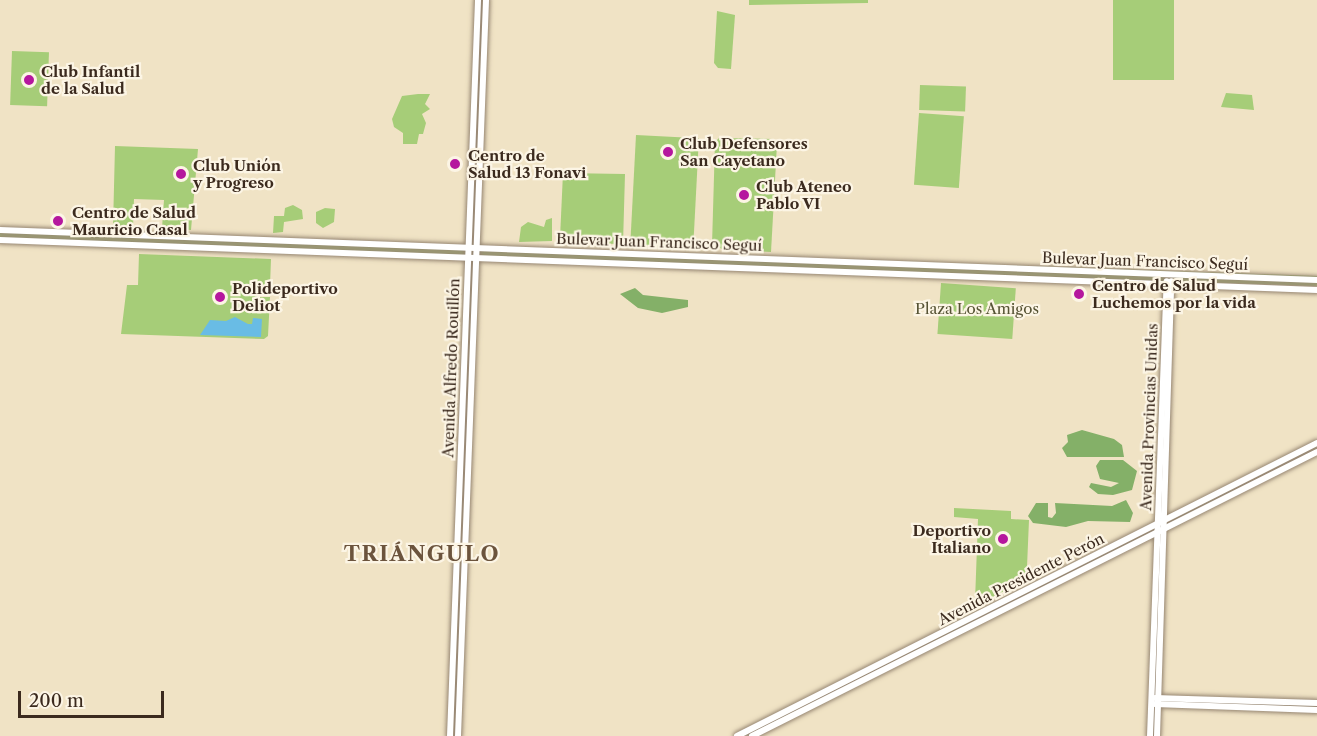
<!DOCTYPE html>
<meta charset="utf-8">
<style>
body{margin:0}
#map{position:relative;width:1317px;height:736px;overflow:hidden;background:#f0e3c5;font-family:"Libre Caslon Text",serif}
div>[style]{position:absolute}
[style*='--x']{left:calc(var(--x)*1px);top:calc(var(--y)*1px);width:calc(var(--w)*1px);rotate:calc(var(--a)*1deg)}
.green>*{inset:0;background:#a6cd78;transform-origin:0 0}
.forest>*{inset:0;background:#84b068}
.water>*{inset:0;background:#69bce5}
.roads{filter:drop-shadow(0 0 2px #968672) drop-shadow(0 0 2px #968672)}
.secondary>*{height:6px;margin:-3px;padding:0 3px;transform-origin:3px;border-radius:3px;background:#fff}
.primary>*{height:6px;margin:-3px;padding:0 3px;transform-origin:3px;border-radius:3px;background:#fff}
.dots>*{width:16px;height:16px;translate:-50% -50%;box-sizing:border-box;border:3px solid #fcf5e5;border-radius:50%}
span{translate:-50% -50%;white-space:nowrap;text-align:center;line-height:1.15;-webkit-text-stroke:4.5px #fcf5e5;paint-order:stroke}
.poi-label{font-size:15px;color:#3b2a1e;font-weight:700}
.left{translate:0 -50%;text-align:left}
.right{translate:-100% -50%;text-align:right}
.street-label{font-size:15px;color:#3b2a1e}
.park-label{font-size:15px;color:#565334}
.district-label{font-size:21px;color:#6c543d;font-weight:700;letter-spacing:1.5px}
.scale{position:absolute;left:18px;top:691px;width:146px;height:27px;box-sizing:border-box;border:3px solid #3b2a1e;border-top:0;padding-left:8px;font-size:18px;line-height:21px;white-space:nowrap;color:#3b2a1e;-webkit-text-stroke:4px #fcf5e5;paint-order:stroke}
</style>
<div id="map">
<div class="green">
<div style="clip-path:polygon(749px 0,868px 0,868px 3px,749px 5px)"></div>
<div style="left:1113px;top:0;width:61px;height:80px"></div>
<div style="clip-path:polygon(717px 11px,735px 15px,731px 69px,718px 68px,714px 63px)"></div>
<div style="left:12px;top:51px;width:37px;height:54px;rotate:2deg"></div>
<div style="left:920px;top:85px;width:46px;height:25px;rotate:2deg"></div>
<div style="clip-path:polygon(1226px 93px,1252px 95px,1254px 110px,1221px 107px)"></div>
<div style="clip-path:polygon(418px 94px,430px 94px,425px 104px,430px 109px,422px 114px,426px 123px,423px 134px,419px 134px,417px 144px,403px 144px,403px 133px,394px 127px,392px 119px,402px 96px)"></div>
<div style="left:919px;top:113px;width:45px;height:72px;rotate:4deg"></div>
<div style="left:636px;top:135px;width:63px;height:110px;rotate:3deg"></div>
<div style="clip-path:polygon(719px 138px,774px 139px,777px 144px,771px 252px,725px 250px,712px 245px,715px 142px)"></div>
<div style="clip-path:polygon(115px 146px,198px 149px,191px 230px,162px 228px,164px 200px,134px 199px,133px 227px,113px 227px)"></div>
<div style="clip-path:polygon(563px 173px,625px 174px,623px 244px,564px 243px,560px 238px)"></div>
<div style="clip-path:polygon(293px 205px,302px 210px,303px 219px,284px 222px,283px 232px,273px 233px,274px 216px,284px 216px,285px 208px)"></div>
<div style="clip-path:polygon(325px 208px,335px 209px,334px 222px,323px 228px,316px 223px,316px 212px)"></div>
<div style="clip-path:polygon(552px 218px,552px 241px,519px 242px,521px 227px,528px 222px,544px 227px,546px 220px)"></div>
<div style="left:0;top:230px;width:1318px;height:10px;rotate:2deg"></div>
<div style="clip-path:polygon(139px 254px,271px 259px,270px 286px,257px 285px,257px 297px,270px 297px,268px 336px,264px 339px,121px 334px,127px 285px,138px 285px)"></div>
<div style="left:941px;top:283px;width:75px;height:51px;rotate:4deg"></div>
<div style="clip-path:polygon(954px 508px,1011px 511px,1011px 519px,1029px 520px,1027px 567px,1033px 576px,986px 601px,975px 601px,978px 519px,954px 517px)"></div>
</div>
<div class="forest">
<div style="clip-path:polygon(635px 288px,643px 295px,688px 300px,688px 307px,662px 313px,638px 308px,620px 294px)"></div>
<div style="clip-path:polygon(1082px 430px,1114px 439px,1122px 445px,1124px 457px,1067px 457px,1062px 448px,1068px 442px,1067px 435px)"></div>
<div style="clip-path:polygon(1100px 460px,1123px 460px,1137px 471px,1132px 490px,1113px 495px,1098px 494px,1089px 487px,1091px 483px,1111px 487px,1119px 483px,1100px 479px,1096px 466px)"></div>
<div style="clip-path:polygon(1126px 500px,1133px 513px,1130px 522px,1088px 521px,1066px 527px,1033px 523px,1028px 516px,1036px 503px,1048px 503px,1048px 517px,1052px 518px,1056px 513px,1055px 503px,1112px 506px)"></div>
</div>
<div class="water">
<div style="clip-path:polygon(235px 317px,248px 324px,252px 324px,253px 318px,262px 319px,261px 337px,200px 335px,210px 320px,226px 321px)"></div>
</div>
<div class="roads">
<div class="secondary">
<div style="--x:0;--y:230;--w:1318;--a:2.17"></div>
<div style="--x:0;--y:240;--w:1318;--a:2.17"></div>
<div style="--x:1155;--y:698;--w:162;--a:1.8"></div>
<div style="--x:1155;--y:704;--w:162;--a:2.1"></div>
<div style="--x:450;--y:736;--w:737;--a:-87.82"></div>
<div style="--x:458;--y:736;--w:737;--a:-87.82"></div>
<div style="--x:1150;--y:736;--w:455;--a:-87.9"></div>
<div style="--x:1157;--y:736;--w:455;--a:-88.2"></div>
</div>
<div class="primary">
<div style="--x:737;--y:736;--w:650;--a:-26.8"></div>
<div style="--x:752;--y:736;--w:632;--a:-26.69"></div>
</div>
</div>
<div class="dots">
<div style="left:29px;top:80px;background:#b5179e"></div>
<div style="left:668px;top:152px;background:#b5179e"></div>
<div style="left:455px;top:164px;background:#b5179e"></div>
<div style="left:181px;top:174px;background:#b5179e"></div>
<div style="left:744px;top:195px;background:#b5179e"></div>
<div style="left:58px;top:221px;background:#b5179e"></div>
<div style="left:1079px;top:294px;background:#b5179e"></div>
<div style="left:220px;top:297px;background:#b5179e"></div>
<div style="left:1003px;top:539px;background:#b5179e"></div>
</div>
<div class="poi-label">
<span class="left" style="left:41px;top:80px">Club Infantil<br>de la Salud</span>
<span class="left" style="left:680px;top:152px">Club Defensores<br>San Cayetano</span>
<span class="left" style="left:468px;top:164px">Centro de<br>Salud 13 Fonavi</span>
<span class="left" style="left:193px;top:174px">Club Unión<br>y Progreso</span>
<span class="left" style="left:756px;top:195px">Club Ateneo<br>Pablo VI</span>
<span class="left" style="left:72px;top:221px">Centro de Salud<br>Mauricio Casal</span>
<span class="left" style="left:1092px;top:294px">Centro de Salud<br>Luchemos por la vida</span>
<span class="left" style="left:232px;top:297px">Polideportivo<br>Deliot</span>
<span class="right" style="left:991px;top:539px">Deportivo<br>Italiano</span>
</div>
<div class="street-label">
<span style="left:659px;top:242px;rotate:2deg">Bulevar Juan Francisco Seguí</span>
<span style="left:1145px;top:261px;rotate:2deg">Bulevar Juan Francisco Seguí</span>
<span style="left:451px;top:368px;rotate:-88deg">Avenida Alfredo Rouillón</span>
<span style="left:1149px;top:417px;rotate:-88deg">Avenida Provincias Unidas</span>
<span style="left:1021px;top:579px;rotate:-27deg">Avenida Presidente Perón</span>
</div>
<div class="park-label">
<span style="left:977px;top:309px">Plaza Los Amigos</span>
</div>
<div class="district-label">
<span style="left:422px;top:554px">TRIÁNGULO</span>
</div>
<div class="scale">200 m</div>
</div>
